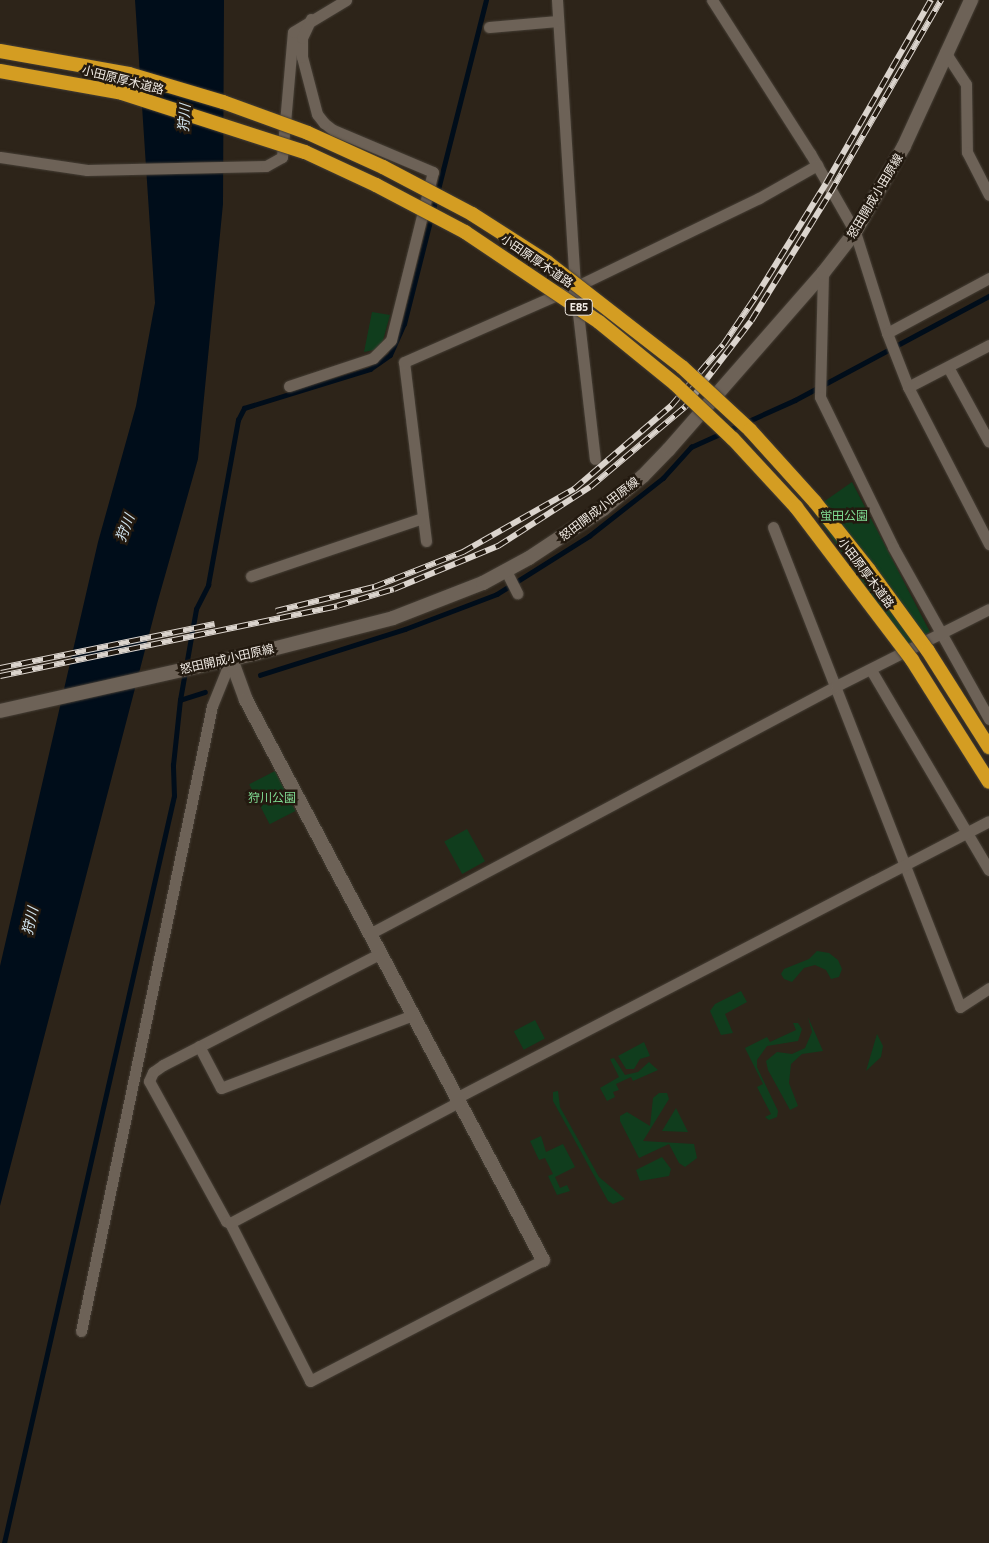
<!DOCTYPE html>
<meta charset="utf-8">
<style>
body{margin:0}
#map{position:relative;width:989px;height:1543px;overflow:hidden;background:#2d2419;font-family:"Titillium Web","Noto Sans JP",sans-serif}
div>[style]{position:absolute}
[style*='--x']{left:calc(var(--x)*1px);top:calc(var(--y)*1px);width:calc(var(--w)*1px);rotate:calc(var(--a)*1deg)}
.green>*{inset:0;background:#103d1d;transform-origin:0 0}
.water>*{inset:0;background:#000d1a}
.stream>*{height:4.5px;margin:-2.25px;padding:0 2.25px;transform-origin:2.25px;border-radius:2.25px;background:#000d1a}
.roads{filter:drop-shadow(0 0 1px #453e35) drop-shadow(0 0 1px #453e35)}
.minor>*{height:11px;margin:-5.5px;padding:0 5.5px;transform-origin:5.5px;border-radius:5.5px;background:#6d6257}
.tertiary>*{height:14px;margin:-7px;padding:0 7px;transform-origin:7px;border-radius:7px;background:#6d6257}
.secondary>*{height:14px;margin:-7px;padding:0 7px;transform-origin:7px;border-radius:7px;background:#6d6257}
.rail>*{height:5.5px;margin-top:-2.75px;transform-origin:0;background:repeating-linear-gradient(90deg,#231a10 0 11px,#dbd4cd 0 22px);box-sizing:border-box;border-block:1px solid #dbd4cd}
.bridges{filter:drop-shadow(0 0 1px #453e35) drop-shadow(0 0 1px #453e35)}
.trunk-bridge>*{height:14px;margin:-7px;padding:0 7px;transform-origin:7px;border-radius:7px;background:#d49d22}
span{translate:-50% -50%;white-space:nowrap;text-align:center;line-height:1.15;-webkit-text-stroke:5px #231a10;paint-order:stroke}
.shield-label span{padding:1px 4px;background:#231a10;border:1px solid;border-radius:4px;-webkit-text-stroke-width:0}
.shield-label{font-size:11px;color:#f0eae3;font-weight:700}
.street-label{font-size:12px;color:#f0eae3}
.park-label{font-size:12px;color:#80dc93}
.water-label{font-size:14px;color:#d2e6f2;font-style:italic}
</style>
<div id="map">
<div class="green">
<div style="clip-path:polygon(372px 312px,390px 315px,382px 344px,374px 350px,364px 352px)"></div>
<div style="clip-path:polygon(852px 482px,930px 632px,907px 645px,812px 510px)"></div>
<div style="left:275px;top:771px;width:45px;height:29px;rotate:63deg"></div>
<div style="left:467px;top:829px;width:37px;height:26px;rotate:61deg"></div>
<div style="clip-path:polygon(817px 951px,829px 953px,838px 960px,842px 969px,839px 977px,831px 979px,826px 970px,815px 965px,804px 968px,792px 982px,784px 979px,781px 974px,784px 969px,809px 959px)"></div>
<div style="clip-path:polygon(741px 991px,747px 1002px,725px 1014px,733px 1033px,721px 1035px,710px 1011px,715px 1004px)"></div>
<div style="clip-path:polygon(808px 1017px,823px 1051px,802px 1054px,791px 1064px,789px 1083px,798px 1106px,790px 1110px,768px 1070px,766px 1061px,777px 1052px,792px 1054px,805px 1048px,812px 1032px)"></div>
<div style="left:535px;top:1020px;width:21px;height:24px;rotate:62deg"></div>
<div style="clip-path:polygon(793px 1023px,798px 1023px,802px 1029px,798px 1041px,767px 1046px,757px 1060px,757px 1067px,778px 1111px,777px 1117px,769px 1120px,765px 1117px,771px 1114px,757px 1087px,763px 1084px,745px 1048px,767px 1037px,770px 1042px,796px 1030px)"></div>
<div style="clip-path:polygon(877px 1034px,883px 1046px,881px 1057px,866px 1071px)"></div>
<div style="clip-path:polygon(644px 1042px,650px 1056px,640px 1059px,634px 1069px,626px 1069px,618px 1056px)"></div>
<div style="clip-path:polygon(614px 1058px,625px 1075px,638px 1072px,649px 1062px,658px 1070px,633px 1081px,631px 1077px,616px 1084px,619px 1090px,613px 1092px,615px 1097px,607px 1101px,600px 1088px,619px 1077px,610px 1059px)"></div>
<div style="clip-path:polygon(558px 1091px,560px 1107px,599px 1177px,625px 1199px,613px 1204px,608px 1201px,553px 1101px,553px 1092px)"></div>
<div style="clip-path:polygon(659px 1093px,667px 1093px,669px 1099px,643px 1141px,694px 1144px,697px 1158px,685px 1167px,679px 1163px,669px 1144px,639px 1158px,620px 1121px,620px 1116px,627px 1112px,650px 1126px,653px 1098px)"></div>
<div style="clip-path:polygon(676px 1108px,688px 1132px,662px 1131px)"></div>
<div style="clip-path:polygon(541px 1136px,546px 1152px,563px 1144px,575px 1167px,555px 1177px,560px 1188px,567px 1185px,570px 1191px,557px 1195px,548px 1176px,553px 1174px,545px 1158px,539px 1160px,530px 1141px)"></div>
<div style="clip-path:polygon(662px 1157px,671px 1169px,669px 1176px,640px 1181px,636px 1170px)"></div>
</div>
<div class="water">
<div style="clip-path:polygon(135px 0,224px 0,223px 204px,198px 459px,157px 604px,0 1206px,0 966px,98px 542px,136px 406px,155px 303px)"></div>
</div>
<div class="stream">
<div style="--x:260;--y:675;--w:152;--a:-17.6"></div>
<div style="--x:405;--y:629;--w:98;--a:-20.8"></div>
<div style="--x:497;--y:594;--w:109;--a:-32.2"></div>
<div style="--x:589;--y:536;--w:94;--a:-38.1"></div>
<div style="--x:663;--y:478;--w:42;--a:-47.9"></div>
<div style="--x:691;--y:447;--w:114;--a:-24.3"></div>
<div style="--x:795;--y:400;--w:220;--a:-28.2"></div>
<div style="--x:180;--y:700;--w:26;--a:-18"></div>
<div style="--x:4;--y:1543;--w:766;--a:-77.18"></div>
<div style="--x:174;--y:796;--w:31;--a:-92"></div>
<div style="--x:173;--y:765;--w:65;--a:-83.9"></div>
<div style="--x:180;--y:700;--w:92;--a:-80"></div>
<div style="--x:196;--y:609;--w:27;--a:-63"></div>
<div style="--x:208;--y:585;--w:168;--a:-79.7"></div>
<div style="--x:238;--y:420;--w:13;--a:-63"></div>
<div style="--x:244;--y:408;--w:132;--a:-17.2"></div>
<div style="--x:370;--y:369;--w:24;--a:-35"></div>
<div style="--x:390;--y:355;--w:34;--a:-66"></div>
<div style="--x:404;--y:324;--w:334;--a:-75.8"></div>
</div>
<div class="roads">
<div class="minor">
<div style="--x:557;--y:0;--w:288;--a:86.4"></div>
<div style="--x:575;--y:287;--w:173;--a:83.4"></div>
<div style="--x:712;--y:0;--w:182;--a:57.4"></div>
<div style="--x:810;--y:153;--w:91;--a:60.3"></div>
<div style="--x:855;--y:232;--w:106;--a:72.4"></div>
<div style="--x:887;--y:333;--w:58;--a:68.7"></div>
<div style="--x:908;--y:387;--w:177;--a:62.7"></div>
<div style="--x:489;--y:27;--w:69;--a:-5"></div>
<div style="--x:945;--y:52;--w:38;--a:57"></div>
<div style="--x:966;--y:84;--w:68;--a:89.2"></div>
<div style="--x:967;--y:152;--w:48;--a:62.9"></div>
<div style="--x:0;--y:157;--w:88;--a:8.5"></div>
<div style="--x:87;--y:170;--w:179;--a:-1.3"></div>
<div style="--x:266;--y:166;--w:18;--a:-29"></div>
<div style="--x:282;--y:157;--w:125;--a:-85"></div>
<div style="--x:293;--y:32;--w:62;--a:-31.1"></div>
<div style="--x:823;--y:273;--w:124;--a:91.4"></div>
<div style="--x:820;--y:397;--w:167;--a:64"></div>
<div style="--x:893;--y:547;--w:197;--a:60.8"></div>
<div style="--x:887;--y:333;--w:116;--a:-28.3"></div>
<div style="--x:948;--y:367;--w:85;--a:61.3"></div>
<div style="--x:289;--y:386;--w:89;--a:-18.4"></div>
<div style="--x:373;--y:358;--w:25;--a:-45"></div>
<div style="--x:391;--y:340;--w:173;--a:-76"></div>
<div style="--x:433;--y:172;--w:108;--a:-157.2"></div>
<div style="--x:333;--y:130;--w:11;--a:-142"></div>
<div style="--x:324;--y:123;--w:11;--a:-128"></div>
<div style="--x:317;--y:114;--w:59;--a:-104.7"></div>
<div style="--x:302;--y:57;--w:19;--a:-90"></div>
<div style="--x:302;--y:38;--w:21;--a:-65"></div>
<div style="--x:908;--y:387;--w:91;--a:-27.4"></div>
<div style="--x:773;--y:527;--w:515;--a:68.71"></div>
<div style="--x:960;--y:1007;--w:35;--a:-33"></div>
<div style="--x:426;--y:541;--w:180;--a:-97"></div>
<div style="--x:404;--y:362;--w:187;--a:-23.7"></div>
<div style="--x:575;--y:287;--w:204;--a:-25.8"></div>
<div style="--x:759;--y:198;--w:67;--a:-29.6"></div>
<div style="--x:506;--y:571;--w:25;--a:63"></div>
<div style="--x:251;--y:576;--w:181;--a:-18.7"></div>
<div style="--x:871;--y:670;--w:232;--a:59.5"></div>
<div style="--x:371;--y:933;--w:527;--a:-27.98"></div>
<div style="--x:836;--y:686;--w:171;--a:-26.7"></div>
<div style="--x:381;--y:953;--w:245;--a:152.8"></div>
<div style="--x:163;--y:1065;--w:12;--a:145"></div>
<div style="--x:153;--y:1072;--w:10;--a:114"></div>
<div style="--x:149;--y:1081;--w:160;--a:61.2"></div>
<div style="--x:226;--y:1221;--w:4;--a:27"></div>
<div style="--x:230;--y:1223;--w:177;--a:63.1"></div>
<div style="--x:310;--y:1381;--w:263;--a:-27.4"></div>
<div style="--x:199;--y:1046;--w:47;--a:62.4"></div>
<div style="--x:221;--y:1088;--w:205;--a:-20.8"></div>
<div style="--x:458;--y:1097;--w:598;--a:-27.46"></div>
<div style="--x:230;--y:1223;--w:260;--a:-27.9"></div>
<div style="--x:81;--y:1331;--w:639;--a:-78.16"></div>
<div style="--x:212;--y:706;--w:51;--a:-68"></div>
</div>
<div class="tertiary">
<div style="--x:231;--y:659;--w:44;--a:69.9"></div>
<div style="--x:246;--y:700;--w:634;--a:62.06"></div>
</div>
<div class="secondary">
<div style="--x:0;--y:711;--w:263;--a:-12.7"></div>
<div style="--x:257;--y:653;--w:140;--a:-14.4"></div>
<div style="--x:393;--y:618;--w:97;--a:-21.3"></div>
<div style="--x:483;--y:583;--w:52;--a:-28.5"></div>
<div style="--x:529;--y:558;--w:89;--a:-33.5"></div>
<div style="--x:603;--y:509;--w:52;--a:-39.5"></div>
<div style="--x:643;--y:476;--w:37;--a:-46"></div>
<div style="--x:669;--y:449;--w:234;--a:-48.8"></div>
<div style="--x:823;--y:273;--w:52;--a:-52"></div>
<div style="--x:855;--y:232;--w:99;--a:-60.3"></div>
<div style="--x:904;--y:146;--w:161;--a:-65.3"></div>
</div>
</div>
<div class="rail">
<div style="--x:276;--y:611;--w:101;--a:-13.8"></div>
<div style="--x:374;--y:587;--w:96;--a:-21.5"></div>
<div style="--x:463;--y:552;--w:128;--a:-29.6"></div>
<div style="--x:574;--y:489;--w:128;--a:-40.6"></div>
<div style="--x:671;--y:406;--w:80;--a:-49.6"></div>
<div style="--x:723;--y:345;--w:59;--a:-56"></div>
<div style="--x:756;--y:296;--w:133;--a:-58.2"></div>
<div style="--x:826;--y:183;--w:211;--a:-60.2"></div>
<div style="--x:0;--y:668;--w:219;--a:-11.6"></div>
<div style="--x:0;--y:676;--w:344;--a:-11.7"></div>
<div style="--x:337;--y:606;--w:59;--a:-16.6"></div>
<div style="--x:394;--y:589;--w:113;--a:-22.5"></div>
<div style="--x:498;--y:546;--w:109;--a:-32.7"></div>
<div style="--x:590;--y:487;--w:124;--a:-40.1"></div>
<div style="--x:685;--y:407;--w:108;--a:-52.5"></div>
<div style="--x:751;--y:321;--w:150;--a:-58.3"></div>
<div style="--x:830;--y:193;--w:223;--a:-60.1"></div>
</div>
<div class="bridges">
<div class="trunk-bridge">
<div style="--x:0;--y:51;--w:131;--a:10.1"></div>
<div style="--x:129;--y:74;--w:98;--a:16.6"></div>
<div style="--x:223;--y:102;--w:90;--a:20"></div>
<div style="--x:308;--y:133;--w:82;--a:24.4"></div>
<div style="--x:383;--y:167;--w:101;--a:27.8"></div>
<div style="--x:472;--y:214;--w:89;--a:32.6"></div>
<div style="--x:547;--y:262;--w:171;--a:37.9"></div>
<div style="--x:682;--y:367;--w:93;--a:42.8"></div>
<div style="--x:750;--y:430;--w:97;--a:47.9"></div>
<div style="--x:815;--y:502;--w:87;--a:51.5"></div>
<div style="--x:869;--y:570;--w:100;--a:53.9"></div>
<div style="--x:928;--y:651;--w:114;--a:57.6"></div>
<div style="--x:0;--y:71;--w:124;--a:10.2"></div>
<div style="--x:122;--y:93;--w:192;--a:17.9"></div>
<div style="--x:305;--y:152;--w:78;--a:24.9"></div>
<div style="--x:376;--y:185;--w:101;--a:27.8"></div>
<div style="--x:465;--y:232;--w:161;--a:33.9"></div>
<div style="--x:599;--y:322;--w:98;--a:39.2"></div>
<div style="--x:675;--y:384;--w:80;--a:43.5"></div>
<div style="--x:733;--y:439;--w:93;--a:47.2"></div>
<div style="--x:796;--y:507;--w:192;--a:52.8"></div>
<div style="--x:912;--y:660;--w:144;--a:57.7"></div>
</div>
</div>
<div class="shield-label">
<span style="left:579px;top:307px">E85</span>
</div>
<div class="street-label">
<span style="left:123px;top:80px;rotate:14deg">小田原厚木道路</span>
<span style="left:875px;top:196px;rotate:-59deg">怒田開成小田原線</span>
<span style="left:537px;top:261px;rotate:34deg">小田原厚木道路</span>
<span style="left:599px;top:509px;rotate:-37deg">怒田開成小田原線</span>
<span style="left:866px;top:573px;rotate:53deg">小田原厚木道路</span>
<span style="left:227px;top:659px;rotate:-13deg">怒田開成小田原線</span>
</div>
<div class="park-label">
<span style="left:844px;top:516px">蛍田公園</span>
<span style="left:272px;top:798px">狩川公園</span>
</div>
<div class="water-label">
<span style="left:184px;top:118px;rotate:-86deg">狩川</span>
<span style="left:125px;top:528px;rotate:-69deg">狩川</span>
<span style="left:30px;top:921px;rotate:-77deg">狩川</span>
</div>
</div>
